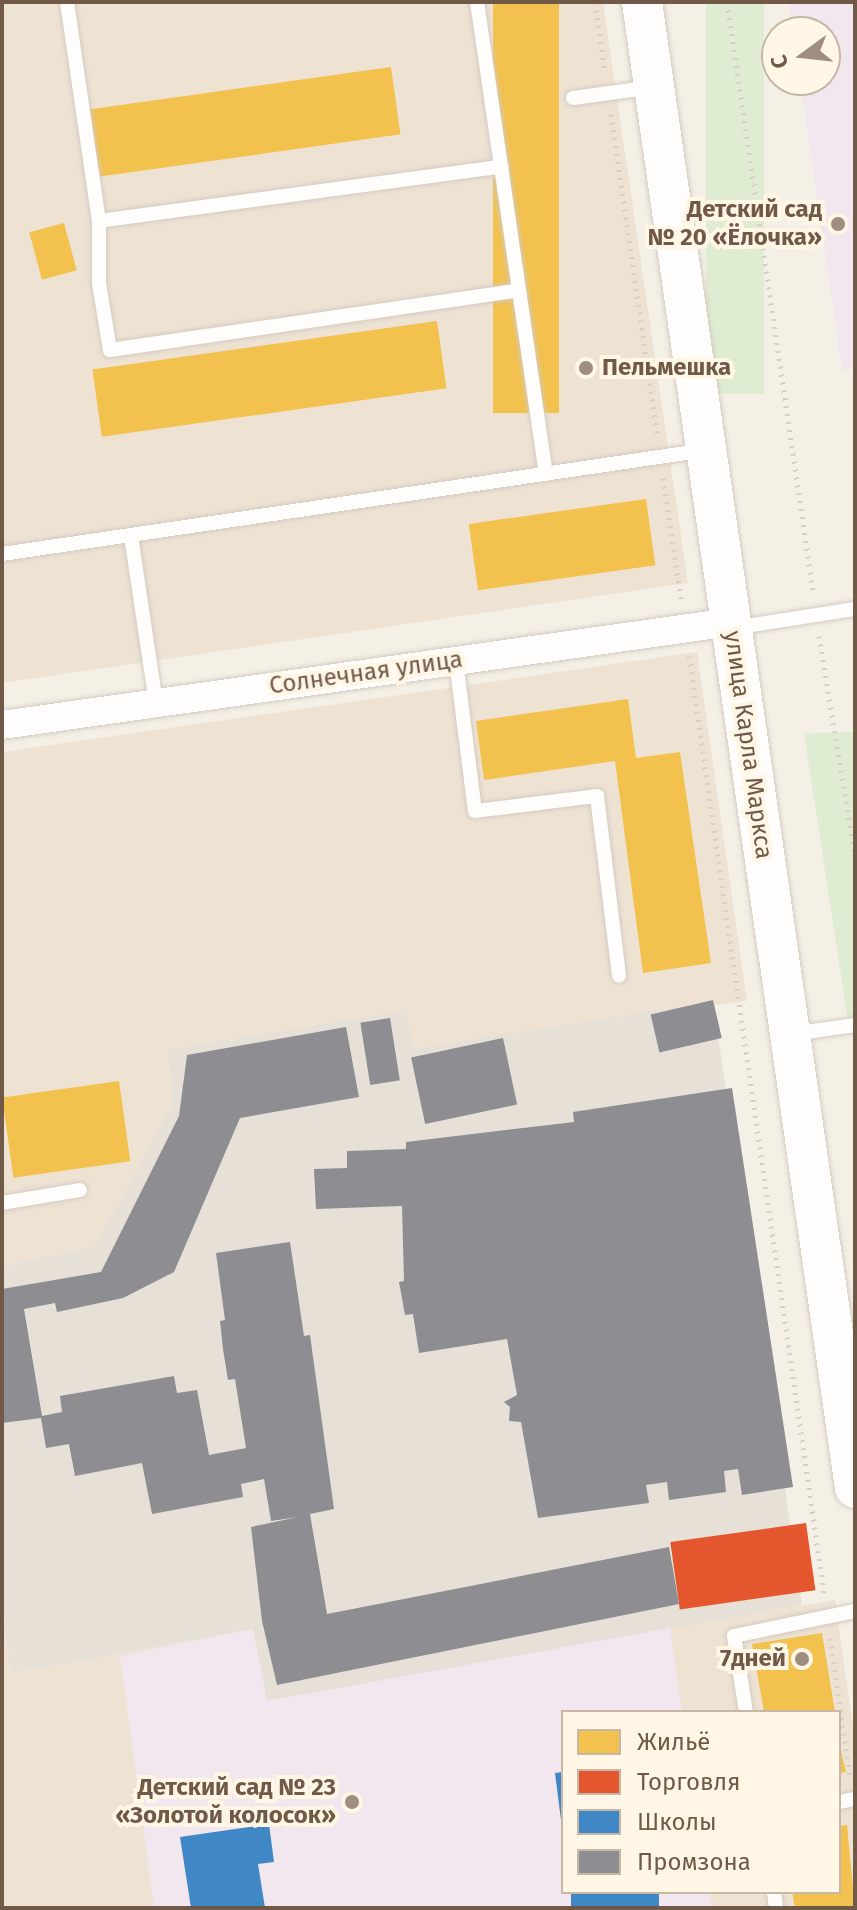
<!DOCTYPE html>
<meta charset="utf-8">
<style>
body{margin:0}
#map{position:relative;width:857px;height:1910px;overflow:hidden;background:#f5f0e6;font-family:"Fira Sans",sans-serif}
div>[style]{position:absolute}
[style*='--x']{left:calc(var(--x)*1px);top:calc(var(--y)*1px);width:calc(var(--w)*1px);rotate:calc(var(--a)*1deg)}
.residential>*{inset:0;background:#eee3d3}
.industrial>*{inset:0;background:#e6e0d7}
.education>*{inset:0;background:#f2e6ef}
.green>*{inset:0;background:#dfecd1;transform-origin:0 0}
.homes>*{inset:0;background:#f2c14e;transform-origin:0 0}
.shops>*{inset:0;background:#e4572e;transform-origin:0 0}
.schools>*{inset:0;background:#3f88c5;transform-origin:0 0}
.industry>*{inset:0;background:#8d8d92;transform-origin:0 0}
.path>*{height:5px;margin-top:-2.5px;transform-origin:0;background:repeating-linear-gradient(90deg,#d7cfc8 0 2px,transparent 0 8px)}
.roads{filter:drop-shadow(0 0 2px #d3cbc1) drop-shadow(0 0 2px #d3cbc1)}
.lane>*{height:14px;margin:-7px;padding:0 7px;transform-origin:7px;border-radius:7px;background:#fefdfb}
.street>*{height:28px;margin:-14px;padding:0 14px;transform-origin:14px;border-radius:14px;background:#fefdfb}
.secondary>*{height:40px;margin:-20px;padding:0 20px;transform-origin:20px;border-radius:20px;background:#fefdfb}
.dots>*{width:22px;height:22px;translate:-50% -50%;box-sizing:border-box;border:4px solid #fff6e5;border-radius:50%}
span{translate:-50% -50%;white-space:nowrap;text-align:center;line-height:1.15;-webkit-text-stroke:8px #fff6e5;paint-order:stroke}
.poi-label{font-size:24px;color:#715948;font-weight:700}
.right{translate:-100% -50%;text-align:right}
.left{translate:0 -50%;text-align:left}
.street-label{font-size:24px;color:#715948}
.frame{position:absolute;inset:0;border:4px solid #715948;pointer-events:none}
.legend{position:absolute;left:561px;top:1710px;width:280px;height:184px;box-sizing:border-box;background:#fff6e5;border:2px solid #c6b7a6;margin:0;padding:10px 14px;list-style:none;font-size:24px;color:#715948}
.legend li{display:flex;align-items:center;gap:16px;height:40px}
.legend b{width:40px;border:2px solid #c6b7a6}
.north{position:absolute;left:761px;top:16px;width:80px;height:80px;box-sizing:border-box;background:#fff6e5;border:2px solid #c6b7a6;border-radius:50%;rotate:255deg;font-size:22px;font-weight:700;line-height:32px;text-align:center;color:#715948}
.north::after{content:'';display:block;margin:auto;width:28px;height:36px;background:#9f8e7f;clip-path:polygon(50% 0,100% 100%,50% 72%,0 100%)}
</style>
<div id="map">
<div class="residential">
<div style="clip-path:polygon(2px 2px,603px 2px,688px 583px,2px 683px)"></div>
<div style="clip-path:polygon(697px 652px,747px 1001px,415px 1048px,405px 1010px,167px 1051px,173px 1102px,95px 1246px,2px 1266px,2px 752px)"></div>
<div style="clip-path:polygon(evenodd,835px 1600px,855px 1741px,855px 1908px,2px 1908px,2px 1601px,12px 1674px,253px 1629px,553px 1646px,835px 1600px,563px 1712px,839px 1712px,839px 1892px,563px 1892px,563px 1712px)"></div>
</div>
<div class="industrial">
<div style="clip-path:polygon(713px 1002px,802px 1605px,266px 1701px,253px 1629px,11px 1674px,2px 1601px,2px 1266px,95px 1246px,173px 1102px,167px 1050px,405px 1010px,415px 1048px)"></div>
</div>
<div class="education">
<div style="clip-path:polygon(789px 2px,855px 2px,855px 368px,842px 370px,800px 80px,825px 80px,825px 32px,793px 32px)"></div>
<div style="clip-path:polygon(670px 1628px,682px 1712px,563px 1712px,563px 1892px,709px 1892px,712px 1908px,154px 1908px,120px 1656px,253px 1629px,267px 1701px)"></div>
</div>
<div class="green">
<div style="left:706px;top:2px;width:58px;height:392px"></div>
<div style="clip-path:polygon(855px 732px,855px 1021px,848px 1022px,804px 733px)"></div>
</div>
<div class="homes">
<div style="left:493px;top:2px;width:66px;height:411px"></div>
<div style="left:391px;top:67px;width:68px;height:307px;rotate:82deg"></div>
<div style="left:64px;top:223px;width:49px;height:36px;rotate:75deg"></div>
<div style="left:437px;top:321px;width:68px;height:348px;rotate:82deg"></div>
<div style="left:646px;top:499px;width:67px;height:179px;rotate:82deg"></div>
<div style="clip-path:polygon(628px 699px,636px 758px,680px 752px,711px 963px,643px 973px,615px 761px,484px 780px,476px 721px)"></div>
<div style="left:119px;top:1081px;width:81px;height:118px;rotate:82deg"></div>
<div style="clip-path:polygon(822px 1633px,835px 1712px,764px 1712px,752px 1644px)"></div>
<div style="clip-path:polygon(839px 1742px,846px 1772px,839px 1773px)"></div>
<div style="clip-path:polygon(847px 1825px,855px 1908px,795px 1908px,792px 1892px,839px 1892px,839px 1826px)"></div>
</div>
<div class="shops">
<div style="left:806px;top:1523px;width:68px;height:137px;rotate:82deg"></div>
</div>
<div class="schools">
<div style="clip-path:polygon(563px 1772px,563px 1820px,561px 1820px,555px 1773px)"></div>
<div style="clip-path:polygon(269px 1824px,274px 1862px,258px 1864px,265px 1908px,191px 1908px,180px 1837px)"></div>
<div style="left:571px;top:1892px;width:88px;height:16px"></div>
</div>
<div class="industry">
<div style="left:713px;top:1000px;width:39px;height:64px;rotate:77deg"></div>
<div style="left:390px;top:1018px;width:63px;height:30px;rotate:81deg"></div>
<div style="clip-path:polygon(346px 1027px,359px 1097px,240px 1118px,174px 1272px,123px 1298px,57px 1312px,55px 1303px,24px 1309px,42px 1416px,62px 1412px,60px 1396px,174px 1376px,177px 1393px,197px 1390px,209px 1455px,246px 1448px,235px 1379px,228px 1380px,223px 1349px,220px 1321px,225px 1320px,216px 1253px,290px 1242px,304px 1336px,310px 1335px,334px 1509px,310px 1514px,327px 1614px,669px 1547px,679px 1604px,277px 1685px,262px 1621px,251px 1527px,298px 1517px,271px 1521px,264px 1479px,241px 1484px,243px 1497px,152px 1514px,142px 1463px,75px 1476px,69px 1444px,46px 1448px,41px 1418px,2px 1423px,2px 1289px,101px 1272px,179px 1116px,187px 1055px)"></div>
<div style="left:503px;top:1038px;width:68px;height:94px;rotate:78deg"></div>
<div style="clip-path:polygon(732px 1088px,793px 1487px,742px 1495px,738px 1469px,724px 1471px,726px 1492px,669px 1500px,667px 1482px,646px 1485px,649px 1503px,538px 1518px,521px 1422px,509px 1421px,510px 1407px,504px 1402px,517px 1395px,507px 1339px,419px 1353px,413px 1314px,405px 1315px,399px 1282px,404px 1281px,402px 1206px,316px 1209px,314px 1169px,347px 1168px,347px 1151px,406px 1149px,406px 1142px,574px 1122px,573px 1112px)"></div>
</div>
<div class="path">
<div style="--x:595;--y:2;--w:71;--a:81.9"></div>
<div style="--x:727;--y:2;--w:595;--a:81.69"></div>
<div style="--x:611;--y:114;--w:322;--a:81.8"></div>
<div style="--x:663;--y:478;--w:122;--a:81.5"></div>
<div style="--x:819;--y:636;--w:223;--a:80.7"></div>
<div style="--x:689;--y:656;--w:947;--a:81.8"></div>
<div style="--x:830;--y:1638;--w:142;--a:81.9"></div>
</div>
<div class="roads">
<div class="lane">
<div style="--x:67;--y:2;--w:221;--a:81.7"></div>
<div style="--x:99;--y:221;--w:62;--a:90"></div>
<div style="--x:99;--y:283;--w:68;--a:80.7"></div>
<div style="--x:110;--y:350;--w:413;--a:-8.3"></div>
<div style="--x:477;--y:2;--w:477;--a:81.7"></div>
<div style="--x:573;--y:98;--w:81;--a:-7.8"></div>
<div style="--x:99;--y:221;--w:406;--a:-7.7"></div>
<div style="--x:131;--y:536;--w:169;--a:81.5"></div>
<div style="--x:2;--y:554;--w:712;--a:-8.4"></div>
<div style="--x:733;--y:628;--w:123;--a:-8.9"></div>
<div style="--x:456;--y:661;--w:151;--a:82.8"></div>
<div style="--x:475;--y:811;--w:123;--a:-7"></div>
<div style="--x:597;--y:796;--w:181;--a:83"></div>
<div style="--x:792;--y:1034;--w:64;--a:-8.1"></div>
<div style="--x:2;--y:1203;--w:79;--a:-9.5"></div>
<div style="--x:746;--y:1712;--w:77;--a:-99"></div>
<div style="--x:734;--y:1636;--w:124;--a:-11.7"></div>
<div style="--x:839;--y:1802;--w:16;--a:-11"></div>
<div style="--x:774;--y:1892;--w:16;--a:83"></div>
</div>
<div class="street">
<div style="--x:2;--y:725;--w:736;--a:-8.04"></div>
</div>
<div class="secondary">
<div style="--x:642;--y:2;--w:1501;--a:81.84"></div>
</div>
</div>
<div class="dots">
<div style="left:838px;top:224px;background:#9f8e7f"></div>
<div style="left:586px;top:368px;background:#9f8e7f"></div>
<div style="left:802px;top:1659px;background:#9f8e7f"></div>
<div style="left:352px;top:1802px;background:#9f8e7f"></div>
</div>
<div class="poi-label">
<span class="right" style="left:822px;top:224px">Детский сад<br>№ 20 «Ёлочка»</span>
<span class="left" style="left:602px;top:368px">Пельмешка</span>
<span class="right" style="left:786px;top:1659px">7дней</span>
<span class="right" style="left:336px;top:1802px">Детский сад № 23<br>«Золотой колосок»</span>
</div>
<div class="street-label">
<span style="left:366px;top:673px;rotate:-8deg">Солнечная улица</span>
<span style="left:748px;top:745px;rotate:82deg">улица Карла Маркса</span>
</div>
<div class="frame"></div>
<ul class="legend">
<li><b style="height:22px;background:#f2c14e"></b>Жильё</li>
<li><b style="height:22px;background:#e4572e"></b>Торговля</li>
<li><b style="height:22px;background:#3f88c5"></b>Школы</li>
<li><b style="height:22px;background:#8d8d92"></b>Промзона</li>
</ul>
<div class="north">С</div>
</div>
